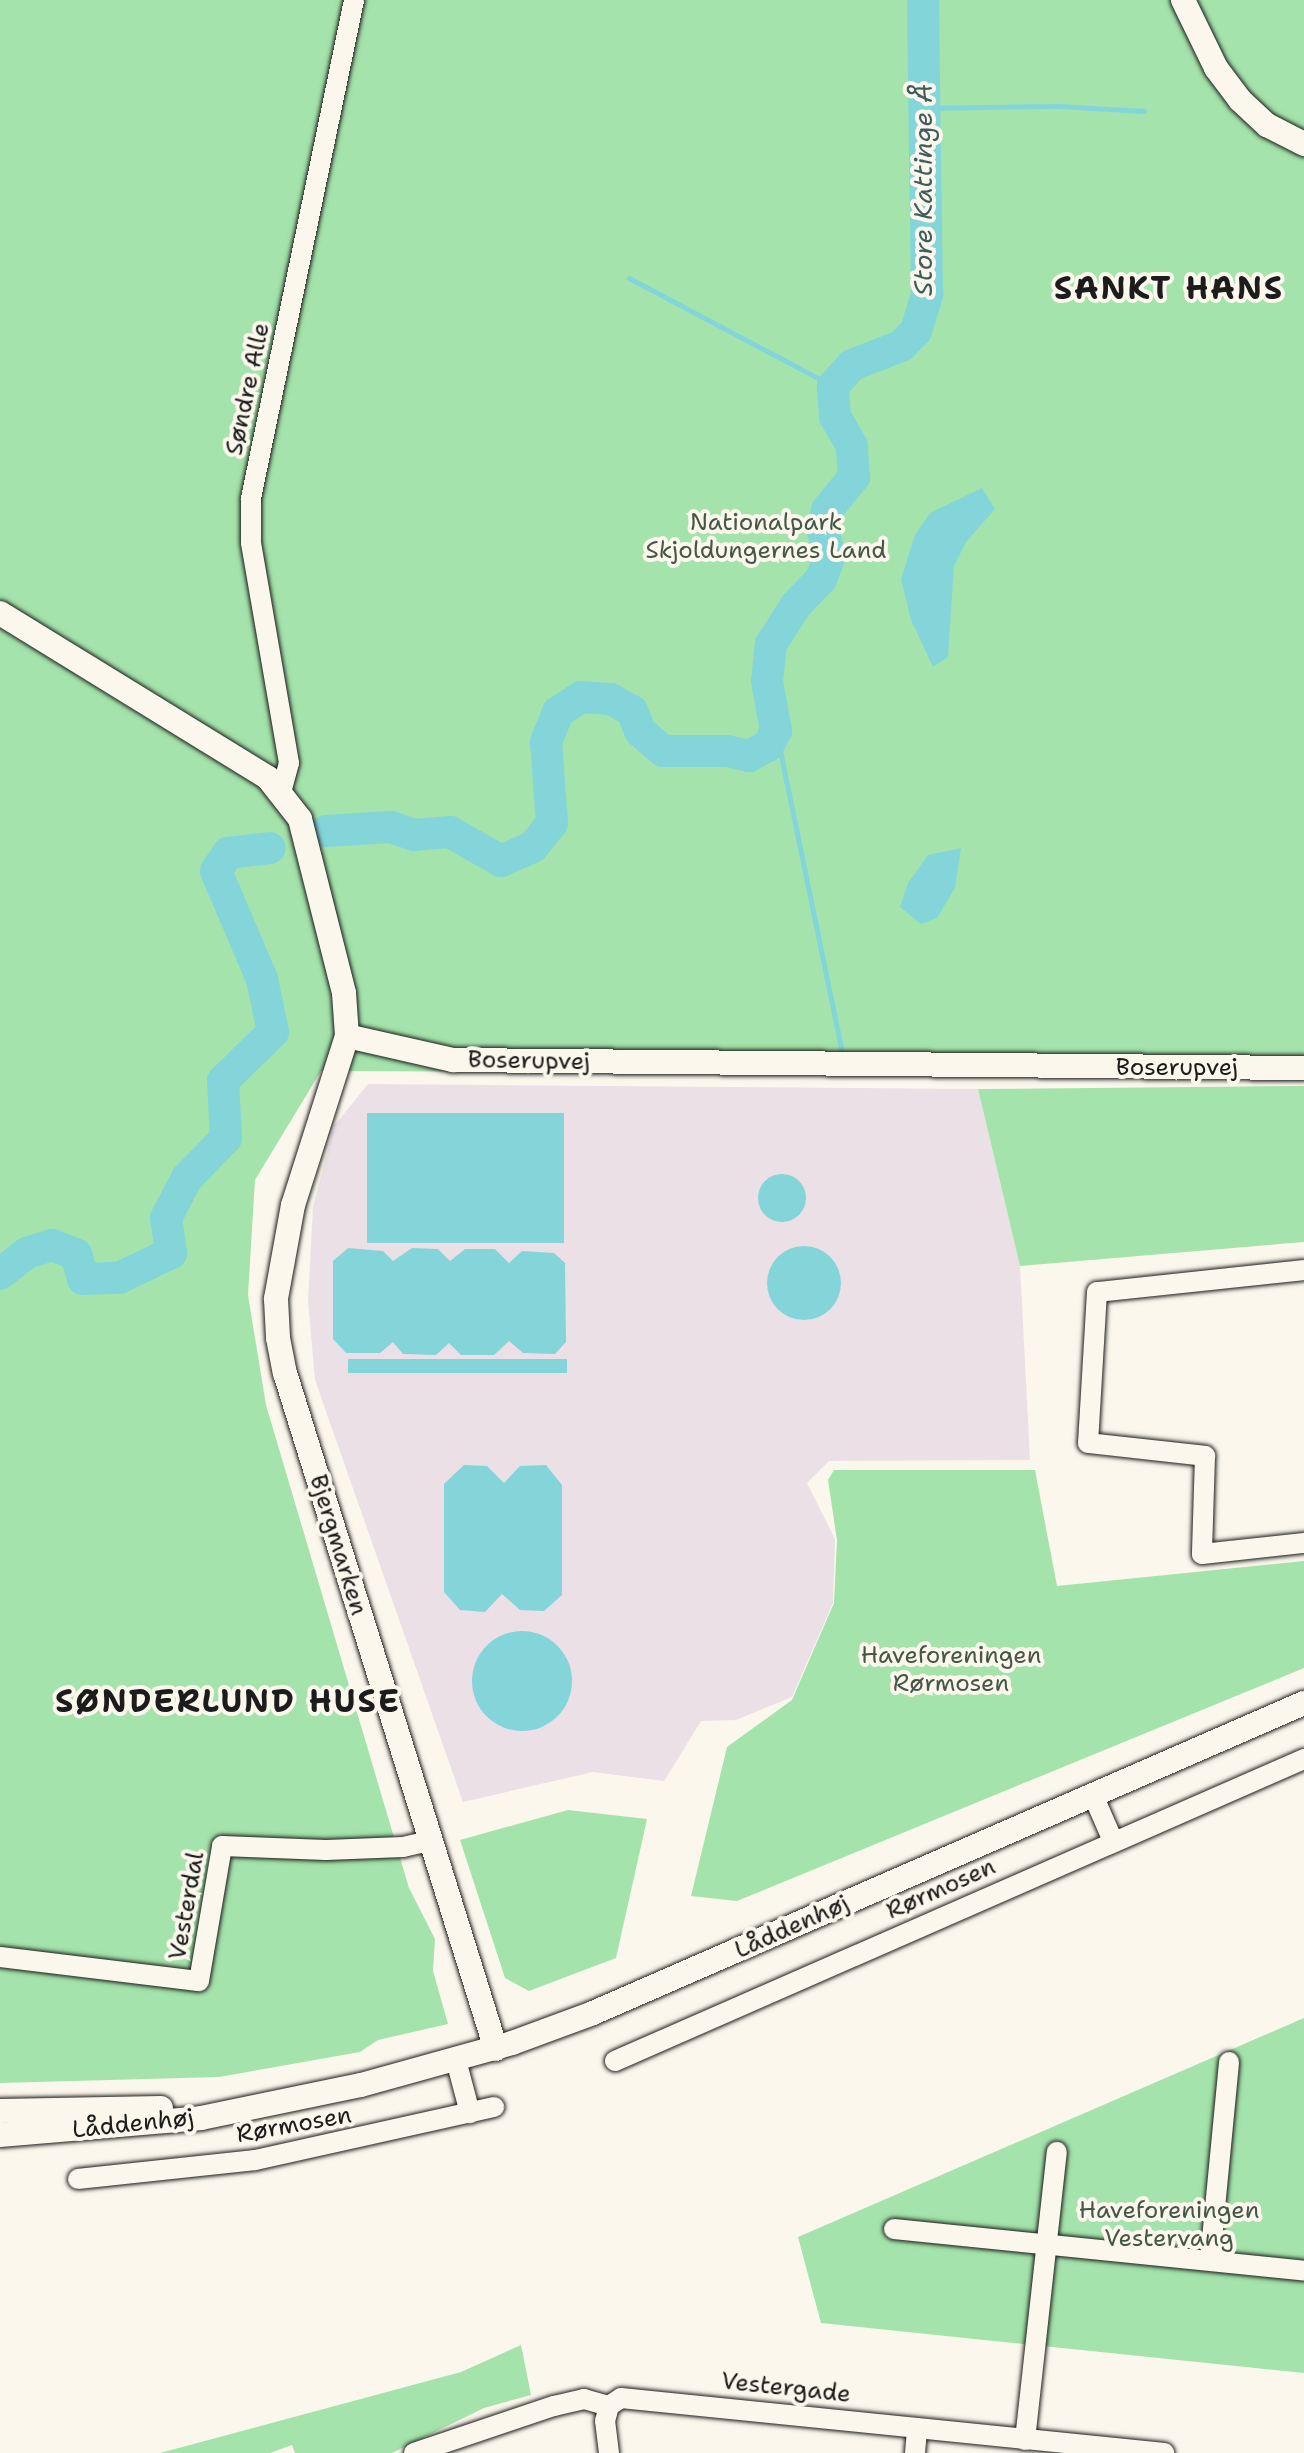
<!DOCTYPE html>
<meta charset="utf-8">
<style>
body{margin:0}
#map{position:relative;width:1304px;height:2453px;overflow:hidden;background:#fbf7ec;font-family:"Shantell Sans",sans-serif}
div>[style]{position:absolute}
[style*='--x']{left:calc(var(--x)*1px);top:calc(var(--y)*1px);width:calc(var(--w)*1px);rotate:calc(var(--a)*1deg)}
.built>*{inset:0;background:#eae0e6}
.green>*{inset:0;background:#a4e3ab}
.water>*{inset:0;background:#84d5da;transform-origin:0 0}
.round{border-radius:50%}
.stream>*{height:5px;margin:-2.5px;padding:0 2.5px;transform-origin:2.5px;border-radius:2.5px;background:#84d5da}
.river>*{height:32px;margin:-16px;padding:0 16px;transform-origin:16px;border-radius:16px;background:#84d5da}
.roads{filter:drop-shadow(0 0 2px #1c1c1c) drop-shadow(0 0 2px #1c1c1c)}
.minor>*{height:20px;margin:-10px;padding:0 10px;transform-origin:10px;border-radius:10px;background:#fbf7ec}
.tertiary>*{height:24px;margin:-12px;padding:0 12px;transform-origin:12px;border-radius:12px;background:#fbf7ec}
span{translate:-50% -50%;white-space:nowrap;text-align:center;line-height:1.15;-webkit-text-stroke:8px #fbf7ec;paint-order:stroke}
.street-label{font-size:24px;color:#1c1c1c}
.park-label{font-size:24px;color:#455847}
.water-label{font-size:26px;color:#405d5e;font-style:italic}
.district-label{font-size:32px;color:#1c1c1c;font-weight:700;letter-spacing:2px}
</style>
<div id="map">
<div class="built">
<div style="clip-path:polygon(368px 1084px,978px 1089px,1020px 1266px,1030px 1460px,829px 1461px,807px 1483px,835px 1539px,833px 1603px,792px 1697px,736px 1720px,701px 1721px,664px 1781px,593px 1772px,463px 1802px,315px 1380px,308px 1301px,313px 1207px,334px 1126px)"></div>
</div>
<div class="green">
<div style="clip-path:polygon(0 0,1304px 0,1304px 1075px,321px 1071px,255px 1180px,248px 1295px,266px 1405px,409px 1888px,435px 1939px,433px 1971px,448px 2024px,378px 2040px,360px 2052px,219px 2077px,0 2083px)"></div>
<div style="clip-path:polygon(1304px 1086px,1304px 1242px,1020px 1266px,978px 1089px)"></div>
<div style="clip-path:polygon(834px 1470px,1035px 1470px,1057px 1586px,1304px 1561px,1304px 1668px,737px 1901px,691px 1896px,727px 1747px,792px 1700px,834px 1603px,837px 1540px,828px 1480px)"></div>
<div style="clip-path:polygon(568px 1810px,647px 1819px,616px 1958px,529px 1991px,505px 1978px,460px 1840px)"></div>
<div style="clip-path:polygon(1304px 2018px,1304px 2373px,821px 2323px,798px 2237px)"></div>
<div style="clip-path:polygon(521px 2345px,531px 2395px,484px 2408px,392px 2453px,295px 2453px,292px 2445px,270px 2453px,160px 2453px,461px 2372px)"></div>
</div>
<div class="water">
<div style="clip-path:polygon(982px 488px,995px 509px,966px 542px,954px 566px,948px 657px,933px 667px,911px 620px,901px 579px,915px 535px,930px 513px)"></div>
<div style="clip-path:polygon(961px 848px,955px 888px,937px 918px,921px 924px,900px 907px,908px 883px,928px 855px)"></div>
<div style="left:367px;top:1113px;width:197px;height:130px"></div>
<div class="round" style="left:758px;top:1174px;width:48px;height:48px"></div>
<div class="round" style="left:767px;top:1246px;width:74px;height:74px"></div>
<div style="clip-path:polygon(348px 1248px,383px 1251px,393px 1261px,412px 1248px,438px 1249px,450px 1261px,465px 1249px,495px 1249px,509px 1263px,522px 1251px,554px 1253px,565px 1263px,566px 1342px,555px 1354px,523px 1353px,509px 1341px,494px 1355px,461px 1355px,449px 1343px,436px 1355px,403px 1354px,393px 1342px,380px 1353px,346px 1353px,333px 1339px,333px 1261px)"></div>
<div style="left:348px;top:1359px;width:219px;height:14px"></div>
<div style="clip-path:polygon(464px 1465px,487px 1466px,504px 1483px,520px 1466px,546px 1465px,562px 1485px,562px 1595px,544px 1611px,520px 1610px,502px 1594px,485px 1612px,460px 1610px,444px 1592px,444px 1484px)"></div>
<div class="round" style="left:472px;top:1631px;width:100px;height:100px"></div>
</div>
<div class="stream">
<div style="--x:926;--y:108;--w:132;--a:-0.9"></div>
<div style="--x:1058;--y:106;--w:86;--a:3.3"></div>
<div style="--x:629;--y:278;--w:231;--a:27.9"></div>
<div style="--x:776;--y:731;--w:325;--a:78.4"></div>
</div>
<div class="river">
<div style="--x:326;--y:831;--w:65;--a:-3.5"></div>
<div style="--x:391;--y:827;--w:24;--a:19"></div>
<div style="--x:414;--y:835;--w:36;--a:-5"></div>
<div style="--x:450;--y:832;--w:59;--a:29.6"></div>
<div style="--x:501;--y:861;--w:35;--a:-24"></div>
<div style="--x:533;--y:847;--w:31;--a:-52"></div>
<div style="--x:552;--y:823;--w:81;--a:-94.2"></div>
<div style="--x:546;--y:742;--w:32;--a:-68"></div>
<div style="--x:558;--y:712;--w:27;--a:-33"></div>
<div style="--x:581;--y:697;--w:30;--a:4"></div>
<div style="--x:611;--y:699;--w:24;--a:30"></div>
<div style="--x:632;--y:711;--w:22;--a:68"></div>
<div style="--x:640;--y:731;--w:30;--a:41"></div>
<div style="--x:663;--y:751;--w:64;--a:0"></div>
<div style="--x:727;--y:751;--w:23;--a:13"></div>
<div style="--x:749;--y:756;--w:21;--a:-28"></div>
<div style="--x:768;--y:746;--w:17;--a:-62"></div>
<div style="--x:776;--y:731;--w:51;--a:-100.2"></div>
<div style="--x:767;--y:681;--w:37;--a:-84"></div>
<div style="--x:771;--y:644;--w:46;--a:-57.3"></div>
<div style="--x:796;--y:605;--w:36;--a:-46"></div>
<div style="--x:821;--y:579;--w:25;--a:-69"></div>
<div style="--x:830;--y:556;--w:29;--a:-106"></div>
<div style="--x:822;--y:528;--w:19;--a:-74"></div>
<div style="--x:827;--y:510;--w:43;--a:-50.7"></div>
<div style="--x:854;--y:477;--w:31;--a:-94"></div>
<div style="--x:852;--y:446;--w:34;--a:-120"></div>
<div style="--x:835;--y:417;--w:31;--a:-94"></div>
<div style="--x:833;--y:386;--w:28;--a:-48"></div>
<div style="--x:852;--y:365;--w:53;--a:-21.2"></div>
<div style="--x:901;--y:346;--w:21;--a:-45"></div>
<div style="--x:916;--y:331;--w:39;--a:-73"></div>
<div style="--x:927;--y:294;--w:294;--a:-90.8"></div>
<div style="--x:0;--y:1274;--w:34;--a:-38"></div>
<div style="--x:27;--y:1253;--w:26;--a:-18"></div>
<div style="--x:52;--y:1245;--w:26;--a:21"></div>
<div style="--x:76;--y:1254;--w:26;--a:74"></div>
<div style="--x:83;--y:1279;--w:36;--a:-2"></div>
<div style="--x:119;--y:1278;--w:58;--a:-25.7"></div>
<div style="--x:171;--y:1253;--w:35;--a:-98"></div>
<div style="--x:166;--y:1218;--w:45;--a:-62.3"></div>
<div style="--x:187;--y:1178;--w:56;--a:-45.7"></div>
<div style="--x:226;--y:1138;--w:57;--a:-93"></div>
<div style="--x:223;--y:1081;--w:70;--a:-44.4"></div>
<div style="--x:273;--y:1032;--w:54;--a:-101.7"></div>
<div style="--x:262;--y:979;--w:117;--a:-113.1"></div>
<div style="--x:216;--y:871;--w:22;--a:-56"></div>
<div style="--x:228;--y:853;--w:42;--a:-6.8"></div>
</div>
<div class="roads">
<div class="minor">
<div style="--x:282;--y:789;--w:27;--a:-75"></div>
<div style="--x:289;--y:763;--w:224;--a:-99.8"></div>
<div style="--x:251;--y:542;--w:44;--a:-90"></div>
<div style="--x:251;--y:498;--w:509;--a:-78.31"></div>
<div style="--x:1304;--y:1270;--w:208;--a:173.9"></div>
<div style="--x:1097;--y:1292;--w:151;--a:93.4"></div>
<div style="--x:1088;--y:1443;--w:118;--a:6.3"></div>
<div style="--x:1205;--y:1456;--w:98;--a:91.8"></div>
<div style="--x:1202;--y:1554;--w:103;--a:-6.2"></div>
<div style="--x:1093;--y:1795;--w:50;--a:66.5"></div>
<div style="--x:0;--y:1957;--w:200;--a:6.9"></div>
<div style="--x:199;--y:1981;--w:137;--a:-80.3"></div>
<div style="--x:222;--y:1846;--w:104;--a:2.2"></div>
<div style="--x:326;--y:1850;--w:77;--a:-2.2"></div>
<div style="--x:403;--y:1847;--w:28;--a:-13"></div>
<div style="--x:456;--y:2060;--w:55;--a:75.2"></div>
<div style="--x:615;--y:2061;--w:752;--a:-23.67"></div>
<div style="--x:78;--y:2179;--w:178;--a:-6.1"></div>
<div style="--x:255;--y:2160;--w:245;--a:-12.5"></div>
<div style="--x:894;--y:2229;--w:412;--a:5.8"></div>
<div style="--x:1210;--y:2260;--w:199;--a:-84.5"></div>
<div style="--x:1025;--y:2440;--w:290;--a:-83.7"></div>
<div style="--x:414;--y:2453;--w:148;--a:-18.6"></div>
<div style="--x:554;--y:2406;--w:31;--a:-13"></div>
<div style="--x:584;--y:2399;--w:26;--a:16"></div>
<div style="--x:609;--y:2406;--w:14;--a:-34"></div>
<div style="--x:621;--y:2398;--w:546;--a:5.78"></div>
<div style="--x:609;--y:2453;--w:32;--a:-97"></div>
<div style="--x:605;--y:2421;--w:16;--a:-75"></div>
<div style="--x:915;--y:2453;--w:25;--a:-85"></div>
</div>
<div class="tertiary">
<div style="--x:1183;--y:0;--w:76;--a:64.1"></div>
<div style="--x:1216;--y:68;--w:40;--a:53"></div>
<div style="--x:1240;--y:100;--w:37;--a:43"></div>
<div style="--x:1267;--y:125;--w:42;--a:27.2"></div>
<div style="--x:0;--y:613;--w:315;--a:31.6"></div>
<div style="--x:268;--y:778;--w:52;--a:52"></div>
<div style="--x:300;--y:819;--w:179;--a:75.8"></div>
<div style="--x:344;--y:993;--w:43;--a:86"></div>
<div style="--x:347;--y:1036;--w:177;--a:107.7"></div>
<div style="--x:293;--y:1205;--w:96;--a:100.3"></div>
<div style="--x:276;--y:1299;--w:39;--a:87"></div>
<div style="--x:278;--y:1338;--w:36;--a:79"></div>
<div style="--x:285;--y:1373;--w:708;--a:72.67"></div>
<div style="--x:347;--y:1036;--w:109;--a:12.8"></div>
<div style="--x:453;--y:1060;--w:851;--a:0.54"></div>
<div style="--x:0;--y:2111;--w:161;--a:-1.1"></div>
<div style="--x:0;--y:2135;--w:202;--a:-4.8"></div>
<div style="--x:201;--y:2118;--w:163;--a:-11.7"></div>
<div style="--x:361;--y:2085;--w:157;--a:-15.5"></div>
<div style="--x:512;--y:2043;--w:86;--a:-20.3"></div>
<div style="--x:593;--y:2013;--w:776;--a:-23.56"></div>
</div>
</div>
<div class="street-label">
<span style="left:248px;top:389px;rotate:-78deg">Søndre Alle</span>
<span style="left:529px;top:1061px;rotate:1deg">Boserupvej</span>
<span style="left:1177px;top:1068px">Boserupvej</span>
<span style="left:338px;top:1545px;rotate:73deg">Bjergmarken</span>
<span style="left:941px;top:1889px;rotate:-24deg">Rørmosen</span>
<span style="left:187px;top:1906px;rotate:-80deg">Vesterdal</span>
<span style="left:792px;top:1927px;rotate:-24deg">Låddenhøj</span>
<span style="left:133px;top:2124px;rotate:-6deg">Låddenhøj</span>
<span style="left:294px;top:2125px;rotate:-10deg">Rørmosen</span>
<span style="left:786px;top:2388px;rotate:6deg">Vestergade</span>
</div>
<div class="park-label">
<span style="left:766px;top:537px">Nationalpark<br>Skjoldungernes Land</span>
<span style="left:951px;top:1670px">Haveforeningen<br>Rørmosen</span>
<span style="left:1169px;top:2225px">Haveforeningen<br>Vestervang</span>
</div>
<div class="water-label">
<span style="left:923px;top:190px;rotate:-90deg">Store Kattinge Å</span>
</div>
<div class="district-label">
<span style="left:1169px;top:288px">SANKT HANS</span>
<span style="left:228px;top:1701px">SØNDERLUND HUSE</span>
</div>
</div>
